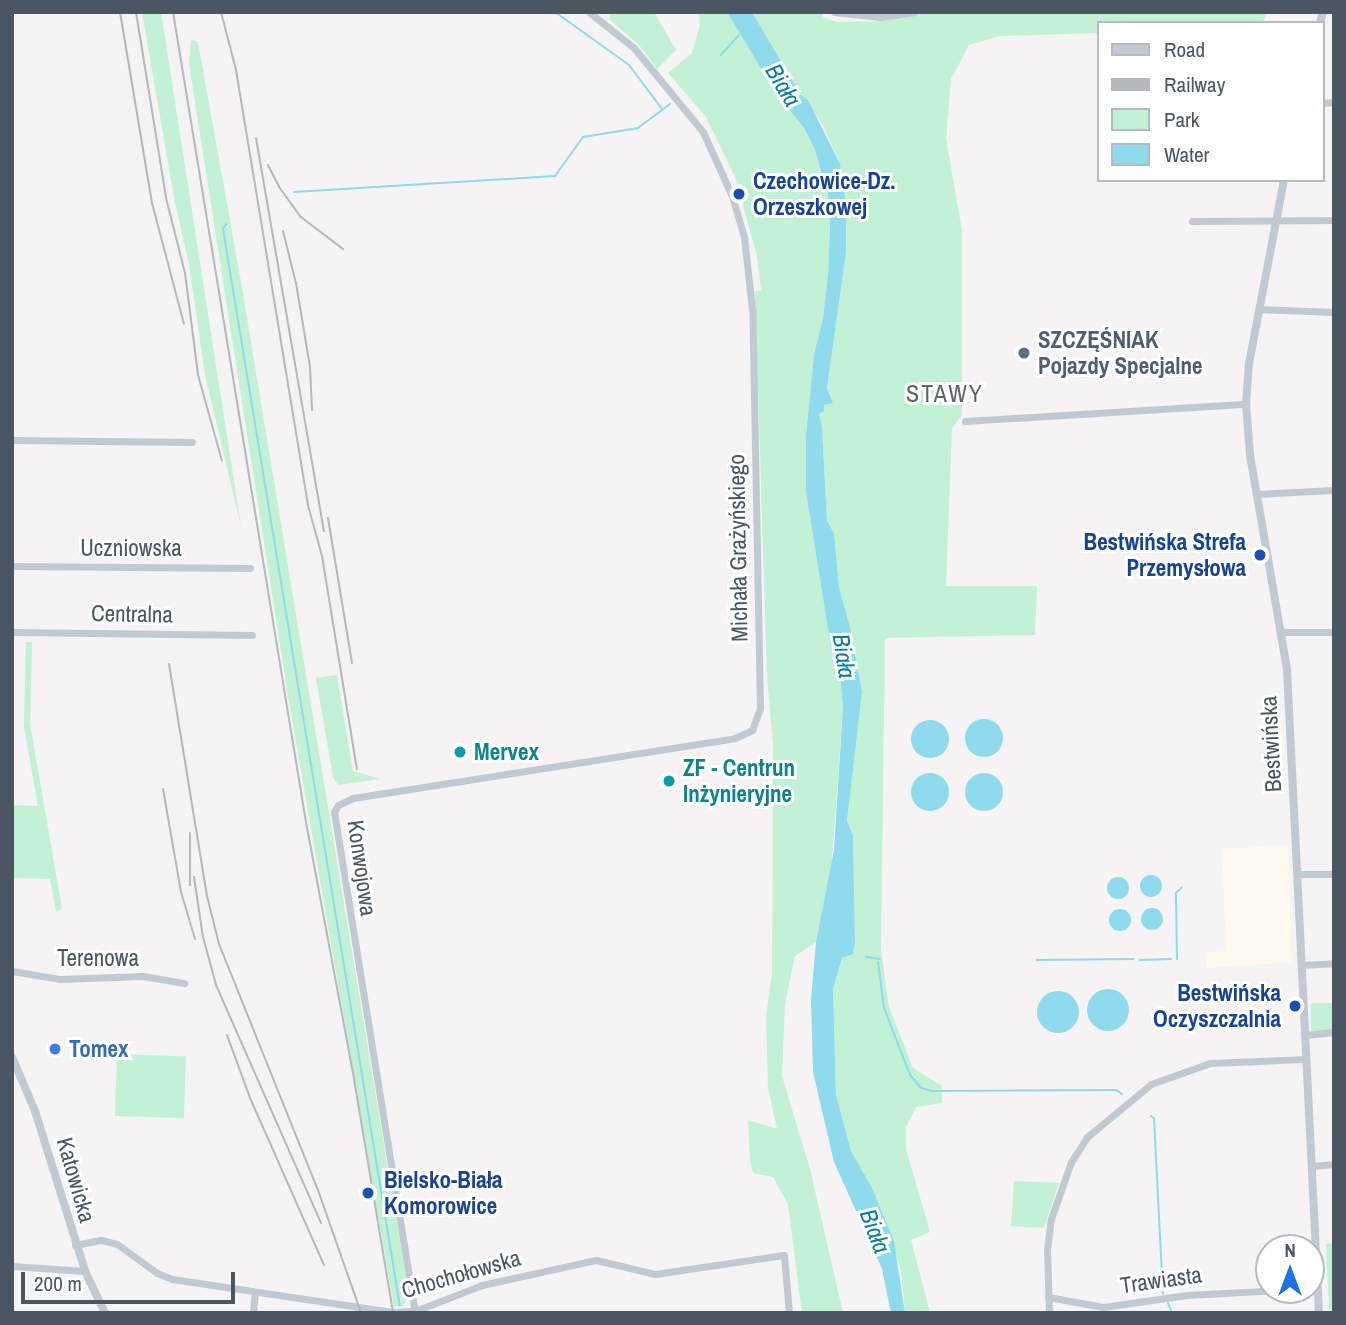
<!DOCTYPE html>
<meta charset="utf-8">
<style>
body{margin:0}
#map{position:relative;width:1346px;height:1325px;overflow:hidden;background:#f5f3f3;font-family:"Archivo Narrow",sans-serif}
div>[style]{position:absolute}
[style*='--x']{left:calc(var(--x)*1px);top:calc(var(--y)*1px);width:calc(var(--w)*1px);rotate:calc(var(--a)*1deg)}
.commercial>*{inset:0;background:#fdf9ef}
.green>*{inset:0;background:#c3f1d5;transform-origin:0 0}
.water>*{inset:0;background:#90daee}
.round{border-radius:50%}
.stream>*{height:2px;margin:-1px;padding:0 1px;transform-origin:1px;border-radius:1px;background:#90daee}
.minor>*{height:7px;margin:-3.5px;padding:0 3.5px;transform-origin:3.5px;border-radius:3.5px;background:#c1cad2}
.tertiary>*{height:8px;margin:-4px;padding:0 4px;transform-origin:4px;border-radius:4px;background:#c1cad2}
.rail>*{height:2px;margin:-1px;padding:0 1px;transform-origin:1px;border-radius:1px;background:#b5b8bd}
.dots>*{width:19px;height:19px;translate:-50% -50%;box-sizing:border-box;border:4px solid #fff;border-radius:50%}
span{translate:-50% -50%;white-space:nowrap;text-align:center;line-height:1.15;-webkit-text-stroke:6px #fff;paint-order:stroke}
.transit-label{font-size:23px;color:#164399;font-weight:700}
.left{translate:0 -50%;text-align:left}
.right{translate:-100% -50%;text-align:right}
.service-label{font-size:23px;color:#4e5e75;font-weight:700}
.street-label{font-size:23px;color:#4a5661}
.culture-label{font-size:23px;color:#0d838f;font-weight:700}
.shop-label{font-size:23px;color:#366cbe;font-weight:700}
.water-label{font-size:24px;color:#0c7c9b;font-style:italic}
.neighbourhood-label{font-size:24px;color:#5f6368;letter-spacing:2px}
.frame{position:absolute;inset:0;border:14px solid #4a5661;pointer-events:none}
.legend{position:absolute;left:1097px;top:21px;width:228px;height:161px;box-sizing:border-box;background:#fff;border:2px solid #b7bbc0;margin:0;padding:9px 12px;list-style:none;font-size:21px;color:#4a5661}
.legend li{display:flex;align-items:center;gap:14px;height:35px}
.legend b{width:35px;border:2px solid #b7bbc0}
.north{position:absolute;left:1255px;top:1234px;width:70px;height:70px;box-sizing:border-box;background:#fff;border:2px solid #b7bbc0;border-radius:50%;rotate:0deg;font-size:19px;font-weight:700;line-height:28px;text-align:center;color:#4a5661}
.north::after{content:'';display:block;margin:auto;width:24px;height:32px;background:#1a73e8;clip-path:polygon(50% 0,100% 100%,50% 72%,0 100%)}
.scale{position:absolute;left:21px;top:1272px;width:214px;height:32px;box-sizing:border-box;border:4px solid #4a5661;border-top:0;padding-left:9px;font-size:21px;line-height:24px;white-space:nowrap;color:#4a5661;-webkit-text-stroke:5px #fff;paint-order:stroke}
</style>
<div id="map">
<div class="commercial">
<div style="clip-path:polygon(1288px 845px,1292px 962px,1207px 968px,1206px 952px,1226px 951px,1222px 849px)"></div>
</div>
<div class="green">
<div style="clip-path:polygon(142px 12px,161px 12px,241px 526px,205px 375px,189px 264px,174px 198px)"></div>
<div style="clip-path:polygon(612px 12px,654px 12px,676px 50px,657px 69px,639px 45px,609px 19px)"></div>
<div style="clip-path:polygon(699px 12px,727px 12px,777px 95px,804px 128px,814px 147px,828px 194px,830px 228px,828px 274px,823px 318px,814px 354px,806px 435px,806px 492px,832px 654px,839px 665px,843px 707px,831px 874px,816px 942px,795px 956px,785px 1003px,782px 1076px,810px 1169px,843px 1313px,802px 1313px,788px 1204px,773px 1177px,753px 1173px,750px 1160px,748px 1120px,777px 1129px,768px 1088px,766px 1018px,772px 972px,773px 744px,767px 678px,755px 291px,761px 290px,757px 256px,735px 177px,706px 117px,668px 73px,692px 53px,700px 25px)"></div>
<div style="clip-path:polygon(752px 12px,823px 12px,823px 17px,837px 22px,882px 21px,929px 12px,1267px 12px,1263px 23px,1099px 23px,1099px 33px,1000px 36px,969px 45px,951px 79px,946px 138px,962px 231px,962px 415px,952px 428px,946px 586px,1037px 586px,1035px 635px,885px 638px,881px 950px,889px 1007px,913px 1068px,942px 1086px,942px 1103px,916px 1107px,906px 1127px,906px 1149px,930px 1232px,911px 1240px,930px 1313px,905px 1313px,901px 1271px,883px 1214px,851px 1151px,836px 1095px,833px 989px,842px 958px,855px 942px,853px 835px,847px 821px,862px 692px,851px 631px,839px 587px,834px 533px,827px 521px,822px 427px,819px 414px,824px 405px,833px 403px,827px 388px,846px 253px,840px 164px,822px 123px,801px 95px)"></div>
<div style="clip-path:polygon(191px 40px,198px 42px,241px 282px,409px 1296px,403px 1306px,394px 1307px,289px 702px,189px 64px)"></div>
<div style="clip-path:polygon(26px 642px,32px 642px,30px 724px,62px 909px,56px 912px,50px 879px,12px 878px,12px 805px,38px 806px,24px 727px)"></div>
<div style="clip-path:polygon(337px 675px,353px 771px,380px 779px,338px 785px,333px 777px,316px 678px)"></div>
<div style="left:1334px;top:1003px;width:28px;height:23px;rotate:90deg"></div>
<div style="left:117px;top:1054px;width:69px;height:62px;rotate:2deg"></div>
<div style="clip-path:polygon(1014px 1181px,1059px 1183px,1044px 1228px,1011px 1226px)"></div>
<div style="clip-path:polygon(1334px 1243px,1334px 1313px,1329px 1313px,1326px 1244px)"></div>
</div>
<div class="water">
<div style="clip-path:polygon(727px 12px,752px 12px,801px 95px,808px 100px,840px 164px,846px 205px,846px 253px,827px 388px,833px 403px,824px 405px,824px 411px,819px 414px,822px 426px,827px 521px,834px 533px,839px 587px,851px 631px,862px 692px,847px 821px,853px 835px,855px 942px,853px 954px,842px 958px,833px 989px,836px 1095px,851px 1151px,872px 1188px,894px 1241px,905px 1313px,891px 1313px,882px 1269px,834px 1162px,813px 1072px,811px 1000px,816px 942px,834px 850px,843px 707px,839px 665px,832px 654px,806px 492px,806px 435px,814px 354px,823px 318px,828px 274px,830px 228px,828px 194px,814px 147px,804px 128px,777px 95px)"></div>
<div class="round" style="left:965px;top:719px;width:38px;height:38px"></div>
<div class="round" style="left:911px;top:720px;width:38px;height:38px"></div>
<div class="round" style="left:911px;top:773px;width:38px;height:38px"></div>
<div class="round" style="left:965px;top:773px;width:38px;height:38px"></div>
<div class="round" style="left:1140px;top:875px;width:22px;height:22px"></div>
<div class="round" style="left:1107px;top:877px;width:22px;height:22px"></div>
<div class="round" style="left:1141px;top:908px;width:22px;height:22px"></div>
<div class="round" style="left:1109px;top:909px;width:22px;height:22px"></div>
<div class="round" style="left:1087px;top:989px;width:42px;height:42px"></div>
<div class="round" style="left:1037px;top:991px;width:42px;height:42px"></div>
</div>
<div class="stream">
<div style="--x:555;--y:12;--w:91;--a:35.6"></div>
<div style="--x:629;--y:65;--w:55;--a:53.1"></div>
<div style="--x:721;--y:55;--w:27;--a:-48"></div>
<div style="--x:294;--y:192;--w:261;--a:-3.5"></div>
<div style="--x:555;--y:176;--w:48;--a:-54.3"></div>
<div style="--x:583;--y:137;--w:56;--a:-9.3"></div>
<div style="--x:638;--y:128;--w:40;--a:-37"></div>
<div style="--x:226;--y:224;--w:6;--a:121"></div>
<div style="--x:223;--y:229;--w:1091;--a:80.67"></div>
<div style="--x:866;--y:957;--w:14;--a:8"></div>
<div style="--x:1177;--y:959;--w:66;--a:-90.9"></div>
<div style="--x:1176;--y:893;--w:8;--a:-45"></div>
<div style="--x:1037;--y:960;--w:96;--a:-0.6"></div>
<div style="--x:1140;--y:960;--w:31;--a:-2"></div>
<div style="--x:878;--y:962;--w:46;--a:82.6"></div>
<div style="--x:884;--y:1008;--w:72;--a:68.8"></div>
<div style="--x:910;--y:1075;--w:16;--a:50"></div>
<div style="--x:920;--y:1087;--w:12;--a:20"></div>
<div style="--x:931;--y:1091;--w:185;--a:-0.3"></div>
<div style="--x:1116;--y:1090;--w:7;--a:34"></div>
<div style="--x:1151;--y:1116;--w:4;--a:34"></div>
<div style="--x:1154;--y:1118;--w:176;--a:87.1"></div>
<div style="--x:1168;--y:1303;--w:11;--a:68"></div>
</div>
<div class="minor">
<div style="--x:834;--y:12;--w:46;--a:6.2"></div>
<div style="--x:880;--y:17;--w:34;--a:-8"></div>
<div style="--x:1323;--y:103;--w:11;--a:-5"></div>
<div style="--x:1192;--y:221;--w:142;--a:-0.4"></div>
<div style="--x:1259;--y:309;--w:75;--a:2.3"></div>
<div style="--x:965;--y:421;--w:282;--a:-3.5"></div>
<div style="--x:12;--y:440;--w:180;--a:0.6"></div>
<div style="--x:1257;--y:494;--w:77;--a:-3"></div>
<div style="--x:12;--y:566;--w:238;--a:0.5"></div>
<div style="--x:12;--y:632;--w:240;--a:0.7"></div>
<div style="--x:1282;--y:632;--w:52;--a:0"></div>
<div style="--x:1297;--y:874;--w:37;--a:0"></div>
<div style="--x:1301;--y:965;--w:33;--a:-3"></div>
<div style="--x:12;--y:971;--w:49;--a:9.5"></div>
<div style="--x:60;--y:979;--w:83;--a:-2.1"></div>
<div style="--x:143;--y:976;--w:42;--a:9.7"></div>
<div style="--x:1305;--y:1035;--w:29;--a:-6"></div>
<div style="--x:1312;--y:1166;--w:22;--a:-5"></div>
<div style="--x:75;--y:1245;--w:26;--a:-11"></div>
<div style="--x:101;--y:1240;--w:16;--a:14"></div>
<div style="--x:117;--y:1244;--w:49;--a:35.9"></div>
<div style="--x:157;--y:1273;--w:16;--a:22"></div>
<div style="--x:172;--y:1279;--w:223;--a:8.5"></div>
<div style="--x:393;--y:1312;--w:22;--a:-3"></div>
<div style="--x:415;--y:1311;--w:72;--a:-21.2"></div>
<div style="--x:482;--y:1285;--w:117;--a:-12.4"></div>
<div style="--x:596;--y:1260;--w:61;--a:13.3"></div>
<div style="--x:655;--y:1274;--w:130;--a:-8.4"></div>
<div style="--x:784;--y:1255;--w:58;--a:85.1"></div>
<div style="--x:12;--y:1266;--w:73;--a:3.9"></div>
<div style="--x:1048;--y:1297;--w:56;--a:10.3"></div>
<div style="--x:1103;--y:1307;--w:85;--a:-8.1"></div>
<div style="--x:1187;--y:1295;--w:93;--a:-3.1"></div>
<div style="--x:253;--y:1313;--w:21;--a:-85"></div>
<div style="--x:415;--y:1313;--w:508;--a:-99.18"></div>
<div style="--x:334;--y:812;--w:8;--a:-60"></div>
<div style="--x:338;--y:805;--w:17;--a:-25"></div>
<div style="--x:353;--y:798;--w:387;--a:-8.9"></div>
<div style="--x:735;--y:738;--w:19;--a:-25"></div>
<div style="--x:752;--y:730;--w:23;--a:-70"></div>
<div style="--x:760;--y:708;--w:399;--a:-91.1"></div>
<div style="--x:752;--y:309;--w:72;--a:-96.3"></div>
<div style="--x:744;--y:237;--w:43;--a:-106.3"></div>
<div style="--x:732;--y:196;--w:70;--a:-114.4"></div>
<div style="--x:703;--y:132;--w:109;--a:-129.4"></div>
<div style="--x:634;--y:48;--w:58;--a:-141.3"></div>
<div style="--x:1049;--y:1313;--w:63;--a:-91.8"></div>
<div style="--x:1047;--y:1250;--w:31;--a:-83"></div>
<div style="--x:1051;--y:1219;--w:60;--a:-70.7"></div>
<div style="--x:1071;--y:1162;--w:30;--a:-57"></div>
<div style="--x:1087;--y:1137;--w:83;--a:-39.6"></div>
<div style="--x:1151;--y:1084;--w:63;--a:-19.6"></div>
<div style="--x:1210;--y:1063;--w:96;--a:-2.4"></div>
</div>
<div class="tertiary">
<div style="--x:1320;--y:23;--w:11;--a:-75"></div>
<div style="--x:1284;--y:180;--w:186;--a:100.8"></div>
<div style="--x:1249;--y:363;--w:41;--a:94.2"></div>
<div style="--x:1246;--y:404;--w:51;--a:85.5"></div>
<div style="--x:1250;--y:455;--w:218;--a:80.2"></div>
<div style="--x:1287;--y:670;--w:644;--a:87.15"></div>
<div style="--x:12;--y:1057;--w:59;--a:66.9"></div>
<div style="--x:35;--y:1111;--w:168;--a:72.6"></div>
<div style="--x:85;--y:1271;--w:47;--a:64.5"></div>
</div>
<div class="rail">
<div style="--x:120;--y:12;--w:194;--a:80.5"></div>
<div style="--x:152;--y:203;--w:125;--a:75.2"></div>
<div style="--x:136;--y:12;--w:188;--a:80.8"></div>
<div style="--x:166;--y:198;--w:77;--a:75.8"></div>
<div style="--x:185;--y:273;--w:103;--a:82.7"></div>
<div style="--x:198;--y:375;--w:89;--a:74.4"></div>
<div style="--x:173;--y:12;--w:821;--a:80.68"></div>
<div style="--x:306;--y:822;--w:261;--a:79.4"></div>
<div style="--x:354;--y:1079;--w:237;--a:80.5"></div>
<div style="--x:221;--y:12;--w:60;--a:75.5"></div>
<div style="--x:236;--y:70;--w:445;--a:80.6"></div>
<div style="--x:309;--y:509;--w:49;--a:74.5"></div>
<div style="--x:322;--y:556;--w:216;--a:80.7"></div>
<div style="--x:256;--y:138;--w:399;--a:80.2"></div>
<div style="--x:268;--y:165;--w:25;--a:63"></div>
<div style="--x:279;--y:187;--w:37;--a:54"></div>
<div style="--x:301;--y:217;--w:53;--a:37.3"></div>
<div style="--x:283;--y:231;--w:54;--a:76"></div>
<div style="--x:296;--y:283;--w:85;--a:80.5"></div>
<div style="--x:310;--y:367;--w:43;--a:87.3"></div>
<div style="--x:328;--y:518;--w:147;--a:80.6"></div>
<div style="--x:169;--y:664;--w:235;--a:80.7"></div>
<div style="--x:207;--y:896;--w:49;--a:76"></div>
<div style="--x:219;--y:944;--w:265;--a:68.1"></div>
<div style="--x:318;--y:1190;--w:130;--a:70.7"></div>
<div style="--x:163;--y:789;--w:105;--a:80.1"></div>
<div style="--x:181;--y:892;--w:49;--a:73.4"></div>
<div style="--x:194;--y:877;--w:61;--a:81.5"></div>
<div style="--x:203;--y:937;--w:50;--a:74.8"></div>
<div style="--x:216;--y:985;--w:260;--a:66.2"></div>
<div style="--x:190;--y:885;--w:52;--a:-90"></div>
<div style="--x:227;--y:1035;--w:67;--a:69.9"></div>
<div style="--x:250;--y:1098;--w:183;--a:66.1"></div>
</div>
<div class="dots">
<div style="left:739px;top:194px;background:#1a4fb4"></div>
<div style="left:1024px;top:353px;background:#5c6f8a"></div>
<div style="left:1260px;top:555px;background:#1a4fb4"></div>
<div style="left:460px;top:752px;background:#0f9aa8"></div>
<div style="left:669px;top:781px;background:#0f9aa8"></div>
<div style="left:1295px;top:1006px;background:#1a4fb4"></div>
<div style="left:55px;top:1049px;background:#3f7fe0"></div>
<div style="left:368px;top:1193px;background:#1a4fb4"></div>
</div>
<div class="transit-label">
<span class="left" style="left:753px;top:194px">Czechowice-Dz.<br>Orzeszkowej</span>
<span class="right" style="left:1246px;top:555px">Bestwińska Strefa<br>Przemysłowa</span>
<span class="right" style="left:1281px;top:1006px">Bestwińska<br>Oczyszczalnia</span>
<span class="left" style="left:384px;top:1193px">Bielsko-Biała<br>Komorowice</span>
</div>
<div class="service-label">
<span class="left" style="left:1038px;top:353px">SZCZĘŚNIAK<br>Pojazdy Specjalne</span>
</div>
<div class="street-label">
<span style="left:131px;top:548px">Uczniowska</span>
<span style="left:738px;top:548px;rotate:-91deg">Michała Grażyńskiego</span>
<span style="left:132px;top:614px;rotate:1deg">Centralna</span>
<span style="left:1271px;top:744px;rotate:-93deg">Bestwińska</span>
<span style="left:362px;top:868px;rotate:82deg">Konwojowa</span>
<span style="left:98px;top:958px">Terenowa</span>
<span style="left:76px;top:1180px;rotate:74deg">Katowicka</span>
<span style="left:461px;top:1274px;rotate:-16deg">Chochołowska</span>
<span style="left:1161px;top:1280px;rotate:-8deg">Trawiasta</span>
</div>
<div class="culture-label">
<span class="left" style="left:474px;top:752px">Mervex</span>
<span class="left" style="left:683px;top:781px">ZF - Centrun<br>Inżynieryjne</span>
</div>
<div class="shop-label">
<span class="left" style="left:69px;top:1049px">Tomex</span>
</div>
<div class="water-label">
<span style="left:783px;top:85px;rotate:59deg">Biała</span>
<span style="left:844px;top:656px;rotate:81deg">Biała</span>
<span style="left:875px;top:1231px;rotate:69deg">Biała</span>
</div>
<div class="neighbourhood-label">
<span style="left:945px;top:394px">STAWY</span>
</div>
<div class="frame"></div>
<ul class="legend">
<li><b style="height:9px;background:#c1cad2"></b>Road</li>
<li><b style="height:9px;background:#b5b8bd"></b>Railway</li>
<li><b style="height:19px;background:#c3f1d5"></b>Park</li>
<li><b style="height:19px;background:#90daee"></b>Water</li>
</ul>
<div class="north">N</div>
<div class="scale">200 m</div>
</div>
